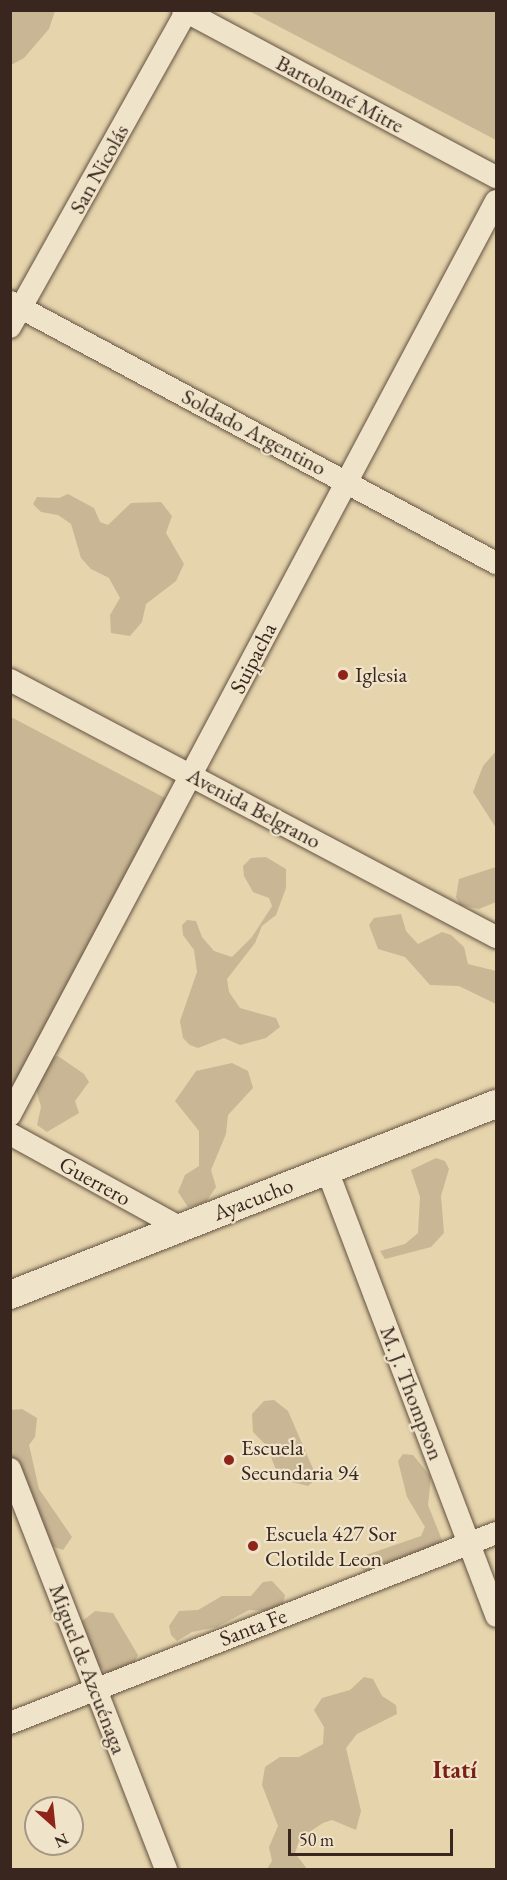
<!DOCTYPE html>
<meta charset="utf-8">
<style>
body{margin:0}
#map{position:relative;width:507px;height:1880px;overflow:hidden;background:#e6d4ac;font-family:"EB Garamond",serif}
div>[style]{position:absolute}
.green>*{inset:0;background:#c9b694}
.roads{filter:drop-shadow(0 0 2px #645242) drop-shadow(0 0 2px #645242)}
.minor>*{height:22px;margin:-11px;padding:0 11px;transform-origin:11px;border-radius:11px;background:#efe3c9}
.tertiary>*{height:28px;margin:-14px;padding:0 14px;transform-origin:14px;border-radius:14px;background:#efe3c9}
.dots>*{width:16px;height:16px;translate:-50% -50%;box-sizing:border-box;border:3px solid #efe3c9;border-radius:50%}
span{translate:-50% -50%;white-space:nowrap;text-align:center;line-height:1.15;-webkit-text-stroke:4.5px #efe3c9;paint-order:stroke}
.street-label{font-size:22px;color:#39261f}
.poi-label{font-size:22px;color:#39261f}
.left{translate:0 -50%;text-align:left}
.neighbourhood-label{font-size:24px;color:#7a1f14;font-weight:700}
.frame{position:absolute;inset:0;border:12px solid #39261f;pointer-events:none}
.north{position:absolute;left:24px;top:1796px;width:60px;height:60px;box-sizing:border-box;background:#efe3c9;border:2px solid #a69785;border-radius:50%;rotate:153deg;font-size:16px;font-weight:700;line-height:24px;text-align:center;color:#39261f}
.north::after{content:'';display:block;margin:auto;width:21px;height:27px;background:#8f2418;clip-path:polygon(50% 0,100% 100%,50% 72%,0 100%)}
.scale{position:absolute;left:288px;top:1829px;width:165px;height:27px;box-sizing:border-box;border:3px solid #39261f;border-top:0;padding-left:8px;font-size:18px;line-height:21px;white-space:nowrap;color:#39261f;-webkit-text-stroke:4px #efe3c9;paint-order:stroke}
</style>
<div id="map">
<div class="green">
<div style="clip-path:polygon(11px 10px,55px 11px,49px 29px,24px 58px,11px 65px)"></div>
<div style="clip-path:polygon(249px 11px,496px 11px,496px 140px)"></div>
<div style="clip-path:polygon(68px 494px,94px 508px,100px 522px,108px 525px,131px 503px,161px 502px,172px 516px,166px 533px,184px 564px,176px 581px,146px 604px,142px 622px,130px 636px,111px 633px,110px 615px,120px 598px,109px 578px,91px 569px,81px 558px,71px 524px,58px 515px,41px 512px,33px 504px,37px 497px,59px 498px)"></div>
<div style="clip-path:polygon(11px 717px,167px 799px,11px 1094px)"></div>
<div style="clip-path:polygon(496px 751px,496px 828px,473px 792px,483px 766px)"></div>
<div style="clip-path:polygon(266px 857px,286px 869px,286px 888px,276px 915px,262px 926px,255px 943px,227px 979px,229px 992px,240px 1008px,276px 1018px,280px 1027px,266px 1038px,240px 1045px,224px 1038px,198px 1048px,190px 1045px,183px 1038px,180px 1021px,197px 972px,194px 950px,183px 935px,182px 925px,187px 920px,196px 921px,202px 937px,214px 951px,232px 957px,252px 937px,272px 906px,269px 898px,253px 892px,244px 876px,243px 866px,251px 858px)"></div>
<div style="clip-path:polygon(496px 867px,496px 902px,479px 909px,460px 905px,456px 897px,459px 879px)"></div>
<div style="clip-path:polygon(401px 914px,406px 931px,418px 944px,442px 932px,451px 935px,464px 947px,468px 964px,496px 971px,496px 1004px,459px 986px,430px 985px,405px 957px,378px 949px,369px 925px,374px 918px)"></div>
<div style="clip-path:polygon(58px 1056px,84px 1074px,89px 1082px,75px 1101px,79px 1113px,47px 1132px,37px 1125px,41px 1107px,35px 1085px,53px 1057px)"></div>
<div style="clip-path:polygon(232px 1063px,248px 1071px,253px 1088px,228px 1115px,226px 1134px,211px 1170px,216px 1187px,206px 1202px,188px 1207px,178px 1192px,185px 1175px,199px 1166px,199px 1131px,175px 1101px,196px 1071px)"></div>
<div style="clip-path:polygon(436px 1158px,445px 1161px,449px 1169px,441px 1196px,444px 1233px,431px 1247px,385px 1259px,380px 1251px,405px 1244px,418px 1233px,420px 1197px,411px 1170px)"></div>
<div style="clip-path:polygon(274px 1400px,288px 1411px,314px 1471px,315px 1480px,308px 1486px,280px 1479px,266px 1445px,253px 1432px,252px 1414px,264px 1401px)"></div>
<div style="clip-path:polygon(22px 1409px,37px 1418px,35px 1437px,29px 1445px,39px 1489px,72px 1537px,63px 1550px,45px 1544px,11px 1455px,10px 1410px)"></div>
<div style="clip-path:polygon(403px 1454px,413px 1455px,431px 1477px,428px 1505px,442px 1540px,437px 1548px,367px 1573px,361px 1568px,361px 1559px,366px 1555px,421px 1536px,425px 1527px,407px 1497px,398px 1461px)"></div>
<div style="clip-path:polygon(272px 1581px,285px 1595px,283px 1604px,266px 1611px,249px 1610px,217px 1627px,192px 1632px,177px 1641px,171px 1635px,169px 1626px,179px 1611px,198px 1610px,222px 1596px,251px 1596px,263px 1582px)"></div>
<div style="clip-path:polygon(95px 1611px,113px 1613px,138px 1655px,134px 1663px,109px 1675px,90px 1658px,80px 1623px)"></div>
<div style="clip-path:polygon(364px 1677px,373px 1679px,382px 1696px,396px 1705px,397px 1714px,357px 1734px,346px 1748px,361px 1811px,356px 1830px,332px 1820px,323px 1823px,300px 1838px,295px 1853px,307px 1869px,267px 1869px,272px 1861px,269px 1847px,278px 1826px,262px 1785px,265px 1767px,280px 1757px,299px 1757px,323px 1744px,324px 1727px,314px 1710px,322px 1698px,350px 1690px)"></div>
</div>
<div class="roads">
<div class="minor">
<div style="left:183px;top:10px;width:355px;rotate:28.1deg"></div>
<div style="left:10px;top:302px;width:552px;rotate:28.24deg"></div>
<div style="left:10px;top:327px;width:363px;rotate:-60.8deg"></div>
<div style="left:10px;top:680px;width:550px;rotate:27.87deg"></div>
<div style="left:10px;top:1115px;width:1035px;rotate:-62deg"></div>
<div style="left:10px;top:1134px;width:193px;rotate:28.8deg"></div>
<div style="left:327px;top:1170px;width:477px;rotate:69.2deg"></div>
<div style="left:10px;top:1469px;width:430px;rotate:68.7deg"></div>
<div style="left:10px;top:1723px;width:522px;rotate:-21.35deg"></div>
</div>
<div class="tertiary">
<div style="left:10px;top:1295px;width:522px;rotate:-21.46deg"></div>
</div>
</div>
<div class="dots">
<div style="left:343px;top:675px;background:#8f2418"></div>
<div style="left:229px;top:1460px;background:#8f2418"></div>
<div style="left:253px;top:1546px;background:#8f2418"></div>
</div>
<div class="street-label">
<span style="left:340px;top:94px;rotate:28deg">Bartolomé Mitre</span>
<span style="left:99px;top:169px;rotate:-61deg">San Nicolás</span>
<span style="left:254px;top:432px;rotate:28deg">Soldado Argentino</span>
<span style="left:253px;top:658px;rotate:-63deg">Suipacha</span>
<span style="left:254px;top:808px;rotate:28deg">Avenida Belgrano</span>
<span style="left:95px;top:1181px;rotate:29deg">Guerrero</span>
<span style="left:253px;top:1199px;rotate:-21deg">Ayacucho</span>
<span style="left:412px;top:1393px;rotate:69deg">M. J. Thompson</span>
<span style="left:253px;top:1627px;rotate:-21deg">Santa Fe</span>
<span style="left:88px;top:1669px;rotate:69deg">Miguel de Azcuénaga</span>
</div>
<div class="poi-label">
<span class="left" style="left:355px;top:675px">Iglesia</span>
<span class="left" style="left:241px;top:1460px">Escuela<br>Secundaria 94</span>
<span class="left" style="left:265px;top:1546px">Escuela 427 Sor<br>Clotilde Leon</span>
</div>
<div class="neighbourhood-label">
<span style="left:455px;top:1770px">Itatí</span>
</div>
<div class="frame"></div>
<div class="north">N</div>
<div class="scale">50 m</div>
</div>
